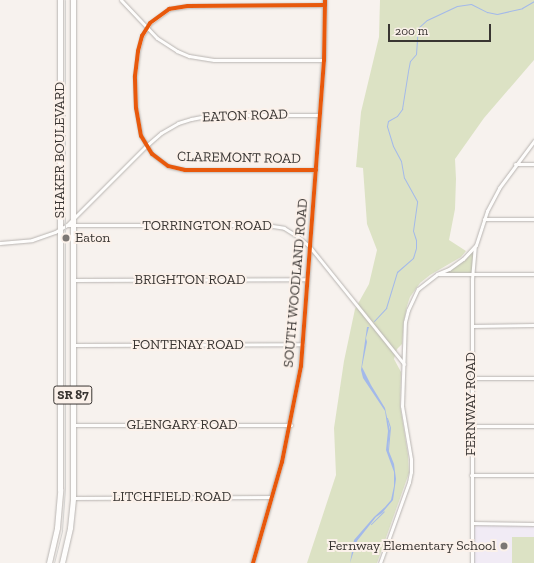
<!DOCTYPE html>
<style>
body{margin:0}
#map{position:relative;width:534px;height:563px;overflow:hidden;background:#f7f2ee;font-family:"Zilla Slab",serif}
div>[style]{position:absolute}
.education>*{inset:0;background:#f1ebf5}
.green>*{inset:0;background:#dce2c4;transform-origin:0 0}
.water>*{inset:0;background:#a3b9ea}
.stream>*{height:1px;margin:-0.5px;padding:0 0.5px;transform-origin:0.5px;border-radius:0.5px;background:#a3b9ea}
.roads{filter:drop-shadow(0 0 1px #b8b4b1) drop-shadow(0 0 1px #b8b4b1)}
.street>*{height:3px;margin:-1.5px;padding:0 1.5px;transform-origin:1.5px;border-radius:1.5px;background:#fefdfc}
.secondary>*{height:4px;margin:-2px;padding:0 2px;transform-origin:2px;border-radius:2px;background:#fefdfc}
.primary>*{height:4.5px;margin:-2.25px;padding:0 2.25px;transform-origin:2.25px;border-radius:2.25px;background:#fefdfc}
.tram>*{height:1px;margin:-0.5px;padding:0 0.5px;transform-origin:0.5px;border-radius:0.5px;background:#d4d3d1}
.cycleway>*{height:4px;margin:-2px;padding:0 2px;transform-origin:2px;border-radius:2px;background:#e8590c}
.dots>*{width:11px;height:11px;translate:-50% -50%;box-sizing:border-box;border:2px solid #fbf1ea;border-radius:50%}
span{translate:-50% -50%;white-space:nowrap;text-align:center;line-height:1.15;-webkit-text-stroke:4px #fbf1ea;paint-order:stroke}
.shield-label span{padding:1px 3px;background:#fbf1ea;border:1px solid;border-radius:3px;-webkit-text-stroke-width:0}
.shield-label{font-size:13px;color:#393532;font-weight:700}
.street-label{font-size:14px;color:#393532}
.poi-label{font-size:14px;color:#393532}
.left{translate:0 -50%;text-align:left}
.right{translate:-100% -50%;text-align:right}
.scale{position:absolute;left:388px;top:24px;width:103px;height:18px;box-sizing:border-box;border:2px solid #393532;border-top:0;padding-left:5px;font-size:12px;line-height:14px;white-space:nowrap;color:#393532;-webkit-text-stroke:3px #fbf1ea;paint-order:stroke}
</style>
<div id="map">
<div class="education">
<div style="clip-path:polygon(476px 525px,534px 525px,534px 563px,474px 563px,474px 528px)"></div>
</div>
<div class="green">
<div style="clip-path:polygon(380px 0,534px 0,534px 60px,484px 118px,455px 159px,456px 179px,455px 209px,449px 240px,466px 251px,461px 257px,430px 275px,420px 283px,410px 297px,407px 306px,404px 321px,402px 344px,397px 349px,394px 359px,401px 372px,400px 405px,408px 455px,409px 473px,377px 563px,307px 563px,336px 475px,334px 428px,344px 361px,355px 309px,369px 284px,377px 250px,367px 224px,363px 168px,356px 167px,361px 112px,379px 37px)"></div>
<div style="clip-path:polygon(476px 245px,472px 273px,437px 274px,449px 269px,463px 259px)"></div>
<div style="left:512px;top:537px;width:22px;height:26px"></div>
</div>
<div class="water">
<div style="clip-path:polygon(367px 327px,369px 327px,366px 338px,367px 342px,362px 367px,371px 385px,385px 408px,390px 431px,388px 449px,394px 464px,396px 479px,393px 500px,382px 513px,376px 517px,357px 541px,350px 563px,354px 540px,374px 517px,385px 507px,391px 500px,394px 486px,394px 472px,386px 450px,388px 431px,385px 411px,363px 378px,361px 370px)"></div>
</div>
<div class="stream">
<div style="left:374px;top:321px;width:18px;rotate:-47deg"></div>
<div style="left:386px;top:308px;width:38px;rotate:-73deg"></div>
<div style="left:397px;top:272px;width:21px;rotate:-41deg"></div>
<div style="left:413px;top:258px;width:10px;rotate:-73deg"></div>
<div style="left:416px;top:248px;width:8px;rotate:-90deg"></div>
<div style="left:416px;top:240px;width:9px;rotate:-108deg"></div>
<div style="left:413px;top:231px;width:30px;rotate:-82deg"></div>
<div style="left:417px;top:201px;width:26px;rotate:-119deg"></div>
<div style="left:404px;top:178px;width:17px;rotate:-100deg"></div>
<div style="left:401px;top:161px;width:17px;rotate:-118deg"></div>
<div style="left:393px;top:146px;width:21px;rotate:-107deg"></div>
<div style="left:387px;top:126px;width:5px;rotate:-79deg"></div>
<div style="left:388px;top:121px;width:10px;rotate:-29deg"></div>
<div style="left:397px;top:116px;width:9px;rotate:-54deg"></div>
<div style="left:402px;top:109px;width:38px;rotate:-81deg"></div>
<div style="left:408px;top:71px;width:10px;rotate:-79deg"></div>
<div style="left:410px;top:61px;width:9px;rotate:-49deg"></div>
<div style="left:416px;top:54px;width:26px;rotate:-86deg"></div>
<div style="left:418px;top:28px;width:12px;rotate:-42deg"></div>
<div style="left:427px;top:20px;width:33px;rotate:-25deg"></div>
<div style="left:457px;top:6px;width:14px;rotate:-8deg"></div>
<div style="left:471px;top:4px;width:18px;rotate:27deg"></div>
<div style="left:487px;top:12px;width:10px;rotate:11deg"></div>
<div style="left:497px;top:14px;width:26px;rotate:-13deg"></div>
<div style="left:522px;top:8px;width:14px;rotate:-30deg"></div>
<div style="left:387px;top:418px;width:9px;rotate:72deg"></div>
<div style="left:390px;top:427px;width:23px;rotate:95deg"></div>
<div style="left:371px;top:524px;width:18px;rotate:-45deg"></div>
</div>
<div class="roads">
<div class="street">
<div style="left:121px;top:0;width:52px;rotate:46.5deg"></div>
<div style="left:157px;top:38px;width:24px;rotate:33deg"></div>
<div style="left:177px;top:51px;width:13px;rotate:23deg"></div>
<div style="left:189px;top:56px;width:25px;rotate:9deg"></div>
<div style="left:214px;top:60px;width:110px"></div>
<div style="left:515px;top:164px;width:19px"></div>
<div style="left:316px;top:170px;width:131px;rotate:180deg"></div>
<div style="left:185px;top:170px;width:17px;rotate:-167deg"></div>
<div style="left:168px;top:166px;width:20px;rotate:-143deg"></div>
<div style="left:152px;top:154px;width:21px;rotate:-121deg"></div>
<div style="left:141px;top:136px;width:28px;rotate:-100deg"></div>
<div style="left:136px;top:108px;width:32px;rotate:-92deg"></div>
<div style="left:135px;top:76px;width:25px;rotate:-83deg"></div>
<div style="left:138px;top:51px;width:16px;rotate:-75deg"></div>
<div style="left:142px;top:36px;width:15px;rotate:-58deg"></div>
<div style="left:150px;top:23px;width:24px;rotate:-36deg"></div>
<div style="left:169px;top:9px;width:19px;rotate:-9deg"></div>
<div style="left:188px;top:6px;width:137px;rotate:-0.4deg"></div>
<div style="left:484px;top:219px;width:50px"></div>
<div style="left:67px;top:225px;width:199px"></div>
<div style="left:266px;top:225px;width:18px;rotate:9deg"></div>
<div style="left:284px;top:228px;width:15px;rotate:32deg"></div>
<div style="left:297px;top:236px;width:17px;rotate:40deg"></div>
<div style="left:310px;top:247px;width:150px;rotate:51.2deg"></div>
<div style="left:0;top:243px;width:32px;rotate:-5deg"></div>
<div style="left:32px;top:240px;width:24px;rotate:-19deg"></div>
<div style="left:55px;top:232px;width:14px;rotate:-30deg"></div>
<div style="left:67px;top:225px;width:112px;rotate:-45deg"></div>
<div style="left:146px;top:146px;width:20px;rotate:-41deg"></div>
<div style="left:161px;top:133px;width:20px;rotate:-30deg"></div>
<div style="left:178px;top:123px;width:14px;rotate:-17deg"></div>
<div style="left:191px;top:119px;width:21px;rotate:-11deg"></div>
<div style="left:212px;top:115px;width:108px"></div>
<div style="left:439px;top:274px;width:95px"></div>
<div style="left:72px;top:280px;width:235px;rotate:-0.2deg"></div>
<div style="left:472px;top:326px;width:62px;rotate:-0.9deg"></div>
<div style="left:73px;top:345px;width:230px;rotate:-0.2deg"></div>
<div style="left:471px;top:378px;width:63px"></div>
<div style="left:73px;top:425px;width:218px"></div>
<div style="left:472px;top:426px;width:62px"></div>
<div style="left:471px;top:475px;width:63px"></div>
<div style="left:73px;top:498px;width:199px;rotate:-0.3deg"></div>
<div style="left:472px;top:523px;width:62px;rotate:0.9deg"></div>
<div style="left:380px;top:563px;width:86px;rotate:-70.3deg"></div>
<div style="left:409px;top:482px;width:10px;rotate:-79deg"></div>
<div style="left:411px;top:472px;width:13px;rotate:-90deg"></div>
<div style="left:411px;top:459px;width:54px;rotate:-99.6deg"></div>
<div style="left:402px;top:406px;width:84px;rotate:-88deg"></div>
<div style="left:405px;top:322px;width:12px;rotate:-76deg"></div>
<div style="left:408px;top:310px;width:23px;rotate:-65deg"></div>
<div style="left:418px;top:289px;width:24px;rotate:-38deg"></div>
<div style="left:437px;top:274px;width:13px;rotate:-23deg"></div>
<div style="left:449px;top:269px;width:17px;rotate:-36deg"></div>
<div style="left:463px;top:259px;width:19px;rotate:-47deg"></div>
<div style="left:476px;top:245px;width:36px;rotate:-72deg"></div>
<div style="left:487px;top:211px;width:26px;rotate:-62deg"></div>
<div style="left:499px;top:188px;width:59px;rotate:-53.3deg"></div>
<div style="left:472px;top:563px;width:284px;rotate:-90deg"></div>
<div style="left:472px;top:279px;width:32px;rotate:-85deg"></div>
</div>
<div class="secondary">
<div style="left:253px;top:563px;width:105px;rotate:-74deg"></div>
<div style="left:282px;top:462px;width:98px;rotate:-78.8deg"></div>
<div style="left:301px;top:366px;width:307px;rotate:-85.7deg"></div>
<div style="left:324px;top:60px;width:60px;rotate:-89deg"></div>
</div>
<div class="primary">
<div style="left:49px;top:563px;width:36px;rotate:-77deg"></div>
<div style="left:57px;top:528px;width:38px;rotate:-85deg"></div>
<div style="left:60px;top:490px;width:490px;rotate:-90deg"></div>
<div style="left:62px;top:563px;width:36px;rotate:-77deg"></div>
<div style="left:70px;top:528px;width:30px;rotate:-84deg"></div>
<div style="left:73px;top:498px;width:498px;rotate:-90deg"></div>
</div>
</div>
<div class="tram">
<div style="left:54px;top:563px;width:34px;rotate:-76deg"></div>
<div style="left:62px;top:530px;width:42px;rotate:-85.9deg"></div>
<div style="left:65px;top:488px;width:488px;rotate:-90deg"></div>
</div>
<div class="cycleway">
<div style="left:316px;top:170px;width:131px;rotate:180deg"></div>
<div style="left:185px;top:170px;width:17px;rotate:-167deg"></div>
<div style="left:168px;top:166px;width:20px;rotate:-143deg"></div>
<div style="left:152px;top:154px;width:21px;rotate:-121deg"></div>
<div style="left:141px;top:136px;width:28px;rotate:-100deg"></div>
<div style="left:136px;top:108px;width:32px;rotate:-92deg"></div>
<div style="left:135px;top:76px;width:25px;rotate:-83deg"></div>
<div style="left:138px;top:51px;width:16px;rotate:-75deg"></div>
<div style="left:142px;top:36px;width:15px;rotate:-58deg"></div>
<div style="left:150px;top:23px;width:24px;rotate:-36deg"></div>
<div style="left:169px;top:9px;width:19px;rotate:-9deg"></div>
<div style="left:188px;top:6px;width:137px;rotate:-0.4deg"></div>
<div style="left:253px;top:563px;width:105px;rotate:-74deg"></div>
<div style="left:282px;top:462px;width:98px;rotate:-78.8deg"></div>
<div style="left:301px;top:366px;width:307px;rotate:-85.7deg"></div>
<div style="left:324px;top:60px;width:60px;rotate:-89deg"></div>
</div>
<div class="dots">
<div style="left:66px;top:238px;background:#7c7774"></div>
<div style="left:504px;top:546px;background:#7c7774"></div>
</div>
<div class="shield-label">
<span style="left:73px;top:395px">SR 87</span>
</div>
<div class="street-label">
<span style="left:245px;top:116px;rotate:-2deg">EATON ROAD</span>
<span style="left:60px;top:150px;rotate:-90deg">SHAKER BOULEVARD</span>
<span style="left:239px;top:158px;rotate:1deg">CLAREMONT ROAD</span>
<span style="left:207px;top:226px">TORRINGTON ROAD</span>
<span style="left:190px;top:280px">BRIGHTON ROAD</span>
<span style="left:296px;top:283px;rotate:-85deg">SOUTH WOODLAND ROAD</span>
<span style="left:188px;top:345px">FONTENAY ROAD</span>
<span style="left:471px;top:404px;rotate:-90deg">FERNWAY ROAD</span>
<span style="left:182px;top:425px">GLENGARY ROAD</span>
<span style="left:172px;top:497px">LITCHFIELD ROAD</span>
</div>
<div class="poi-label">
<span class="left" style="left:75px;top:238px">Eaton</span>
<span class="right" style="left:496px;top:546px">Fernway Elementary School</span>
</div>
<div class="scale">200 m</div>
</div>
